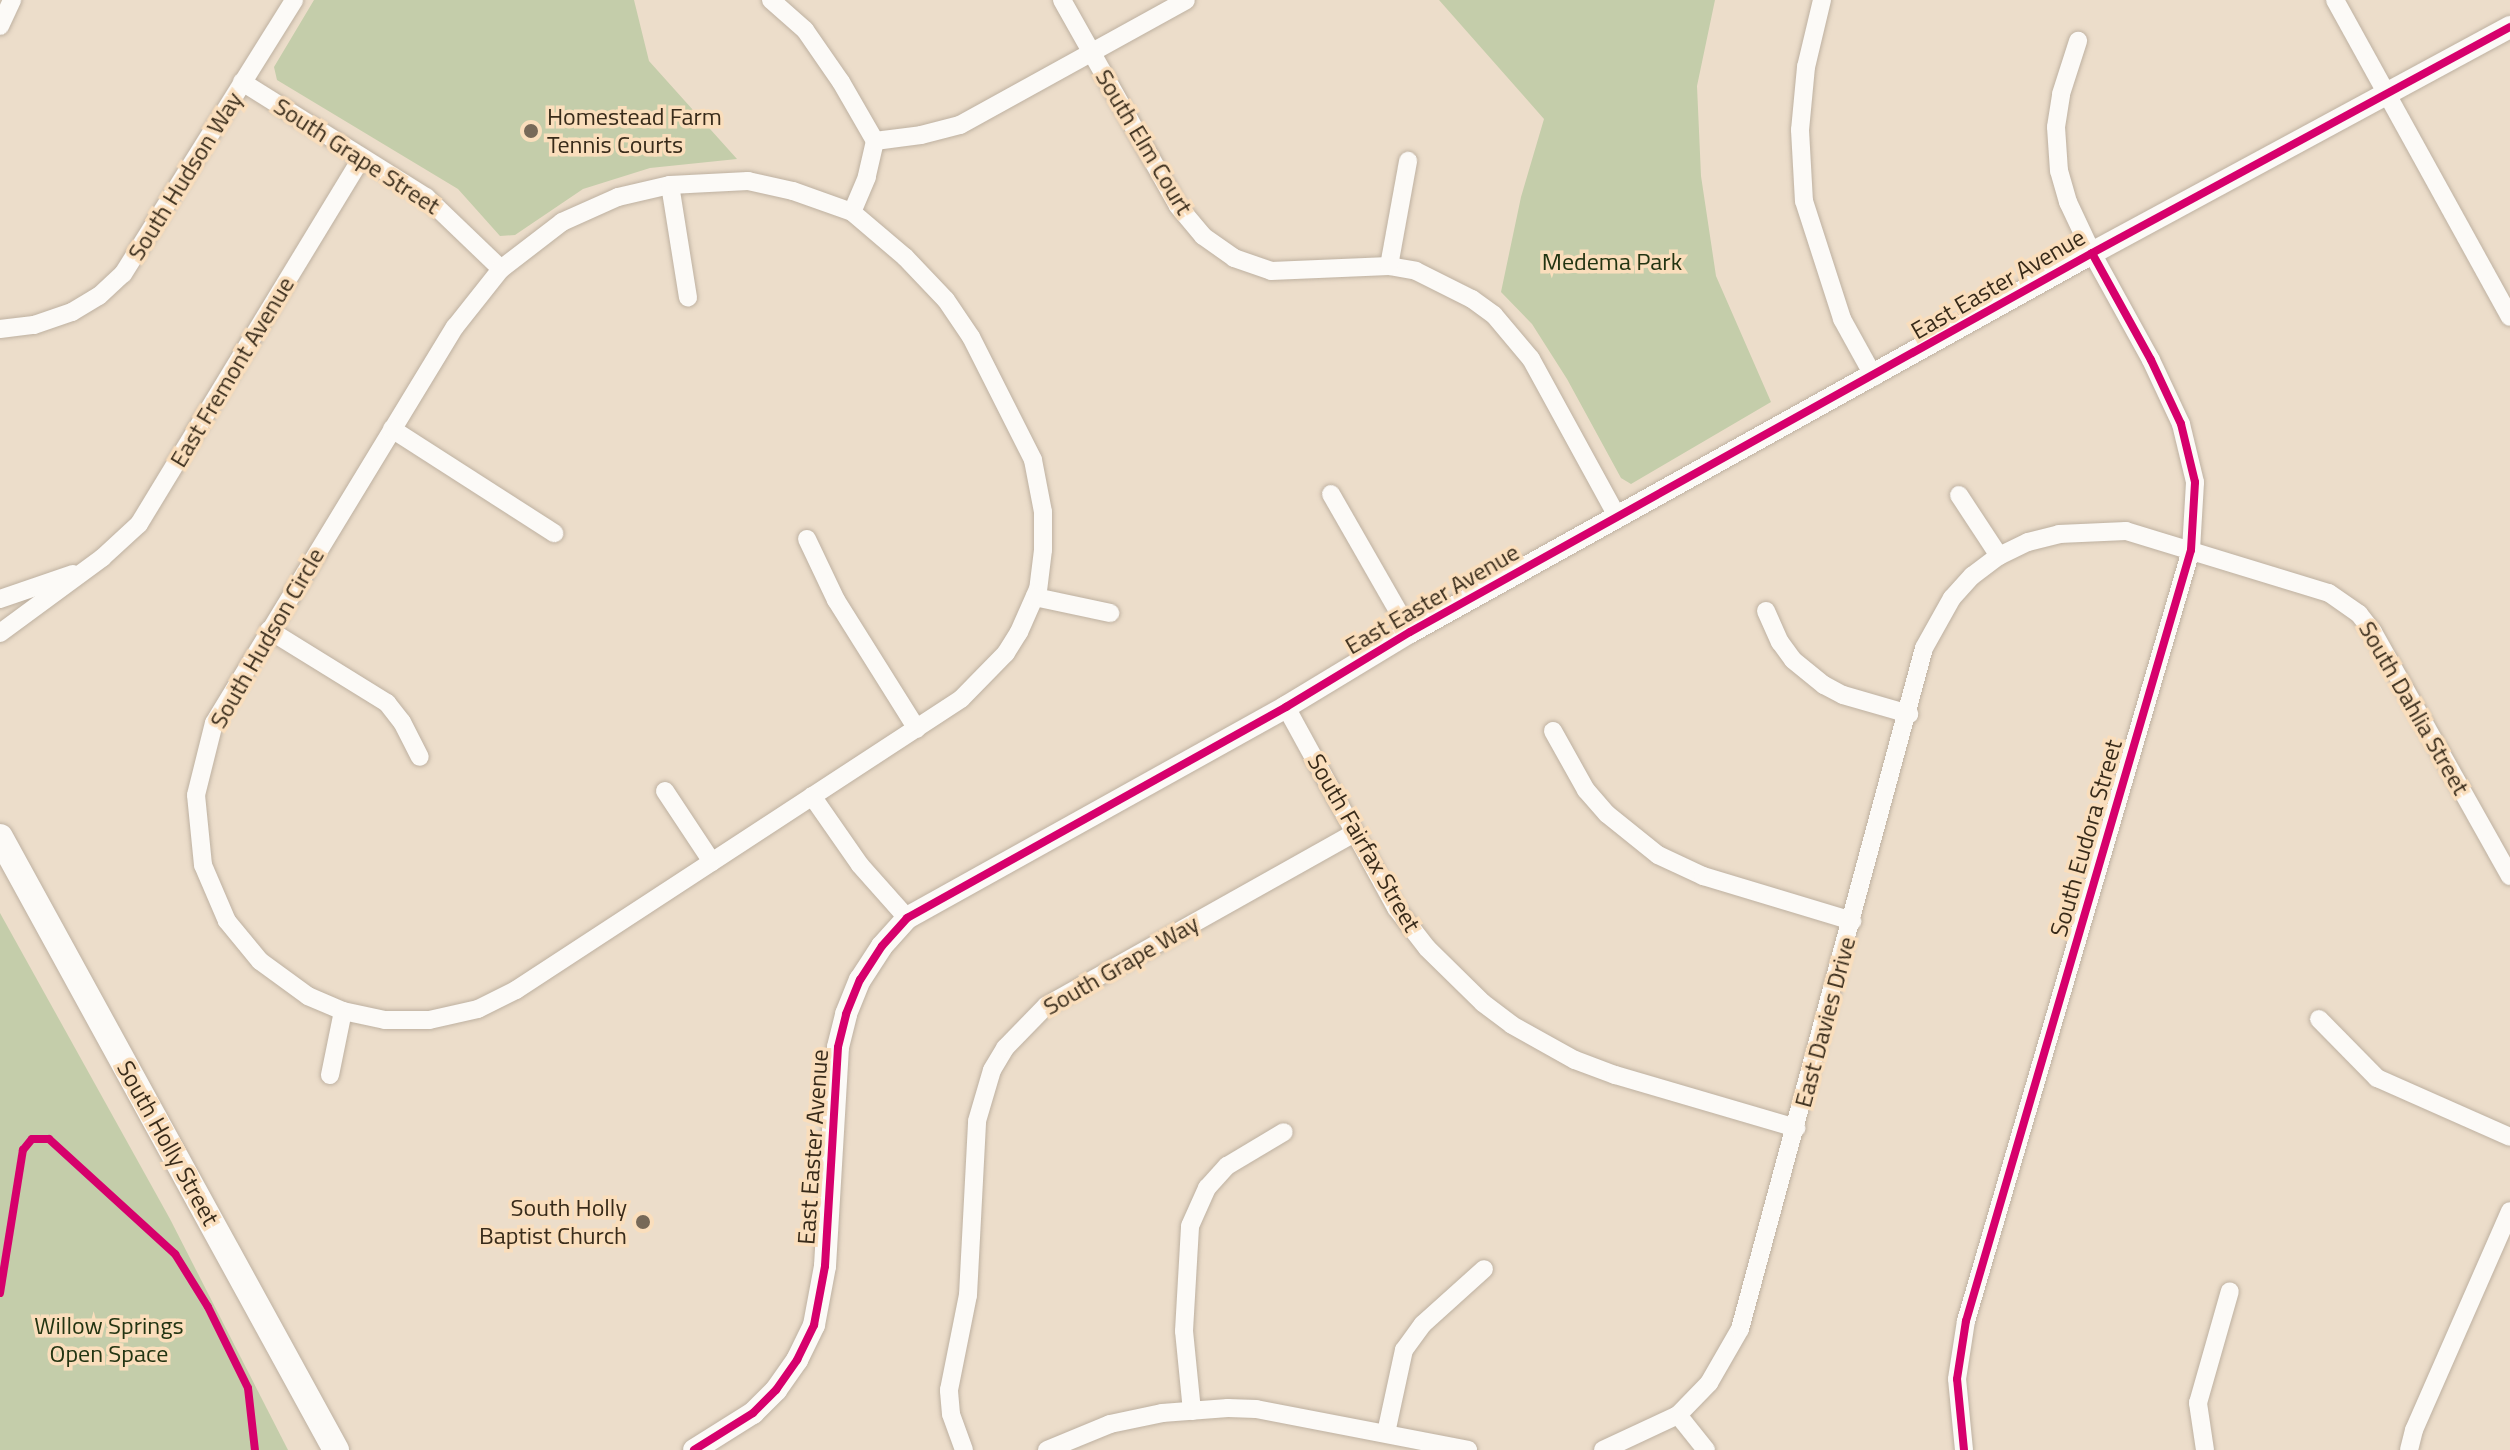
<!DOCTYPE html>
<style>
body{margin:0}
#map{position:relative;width:2510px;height:1450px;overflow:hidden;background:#ecddca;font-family:"Titillium Web",sans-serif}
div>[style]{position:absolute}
.green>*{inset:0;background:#c4cdaa}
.roads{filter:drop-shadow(0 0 2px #beb1a1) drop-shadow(0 0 2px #beb1a1)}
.minor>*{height:18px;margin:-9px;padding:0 9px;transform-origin:9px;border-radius:9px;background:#fcfaf7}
.tertiary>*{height:22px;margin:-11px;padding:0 11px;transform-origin:11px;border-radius:11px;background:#fcfaf7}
.secondary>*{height:26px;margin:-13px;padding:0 13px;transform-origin:13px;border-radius:13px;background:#fcfaf7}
.cycleway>*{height:8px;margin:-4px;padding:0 4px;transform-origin:4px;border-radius:4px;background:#d6006c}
.dots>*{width:22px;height:22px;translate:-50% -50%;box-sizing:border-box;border:4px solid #fadebc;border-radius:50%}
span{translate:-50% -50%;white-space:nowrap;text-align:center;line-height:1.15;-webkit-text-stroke:7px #fadebc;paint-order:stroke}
.poi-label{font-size:24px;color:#382b1a}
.left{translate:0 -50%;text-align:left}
.right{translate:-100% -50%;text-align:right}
.street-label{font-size:24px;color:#382b1a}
.park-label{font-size:24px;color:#223412}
</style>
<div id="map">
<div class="green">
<div style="clip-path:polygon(314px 0,634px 0,649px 61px,737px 159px,650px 168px,583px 189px,515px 235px,500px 236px,458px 189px,277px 80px,274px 67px)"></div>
<div style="clip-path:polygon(1439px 0,1715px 0,1697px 86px,1701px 176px,1716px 276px,1771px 402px,1631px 484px,1621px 478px,1567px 379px,1532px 324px,1501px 292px,1521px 197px,1544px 119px)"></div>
<div style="clip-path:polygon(0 913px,170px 1219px,288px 1450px,0 1450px)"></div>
</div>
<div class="roads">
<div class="minor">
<div style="left:771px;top:0;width:45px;rotate:41.4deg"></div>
<div style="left:805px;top:30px;width:63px;rotate:55.3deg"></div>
<div style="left:841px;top:82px;width:68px;rotate:60deg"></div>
<div style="left:875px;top:141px;width:37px;rotate:103deg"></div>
<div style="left:867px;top:177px;width:38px;rotate:113deg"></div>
<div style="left:1062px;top:0;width:236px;rotate:60.6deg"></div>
<div style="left:1178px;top:206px;width:39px;rotate:50deg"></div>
<div style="left:1203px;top:236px;width:38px;rotate:35deg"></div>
<div style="left:1234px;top:258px;width:39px;rotate:19deg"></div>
<div style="left:1271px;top:271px;width:118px;rotate:-2.4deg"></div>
<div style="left:1389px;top:266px;width:27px;rotate:10deg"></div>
<div style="left:1416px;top:271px;width:63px;rotate:26.6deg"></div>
<div style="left:1472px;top:299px;width:27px;rotate:36deg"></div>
<div style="left:1494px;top:315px;width:57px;rotate:49.9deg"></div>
<div style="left:1531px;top:359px;width:181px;rotate:61.3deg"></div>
<div style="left:1822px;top:0;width:69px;rotate:103.4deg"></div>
<div style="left:1806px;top:67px;width:63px;rotate:95.4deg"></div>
<div style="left:1800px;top:130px;width:71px;rotate:86.8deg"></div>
<div style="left:1804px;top:201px;width:124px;rotate:72.1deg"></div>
<div style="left:1842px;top:319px;width:66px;rotate:61.1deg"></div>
<div style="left:2335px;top:0;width:362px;rotate:61.1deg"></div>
<div style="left:0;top:26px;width:29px;rotate:-65deg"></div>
<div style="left:242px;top:82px;width:217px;rotate:32deg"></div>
<div style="left:426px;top:197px;width:104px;rotate:43.8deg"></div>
<div style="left:875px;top:141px;width:46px;rotate:-7.4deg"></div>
<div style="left:921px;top:135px;width:40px;rotate:-14.4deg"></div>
<div style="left:960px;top:125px;width:258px;rotate:-28.9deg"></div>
<div style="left:748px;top:181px;width:46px;rotate:12.5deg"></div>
<div style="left:793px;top:191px;width:63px;rotate:19.6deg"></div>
<div style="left:852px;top:212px;width:70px;rotate:40.3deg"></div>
<div style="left:905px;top:257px;width:59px;rotate:46.4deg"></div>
<div style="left:946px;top:300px;width:45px;rotate:56deg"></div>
<div style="left:971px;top:337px;width:138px;rotate:63.2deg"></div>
<div style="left:1033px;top:460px;width:53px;rotate:79.1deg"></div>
<div style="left:1043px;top:512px;width:38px;rotate:90deg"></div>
<div style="left:1043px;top:550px;width:39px;rotate:97deg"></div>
<div style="left:1038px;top:589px;width:47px;rotate:113.8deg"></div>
<div style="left:1019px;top:632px;width:25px;rotate:122deg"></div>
<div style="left:1006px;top:653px;width:64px;rotate:134.4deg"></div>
<div style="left:961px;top:699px;width:532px;rotate:146.82deg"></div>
<div style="left:516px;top:990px;width:42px;rotate:153.4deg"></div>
<div style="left:478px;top:1009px;width:50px;rotate:167.3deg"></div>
<div style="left:429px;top:1020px;width:44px;rotate:180deg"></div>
<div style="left:385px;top:1020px;width:43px;rotate:-167.9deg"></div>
<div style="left:343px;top:1011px;width:38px;rotate:-157deg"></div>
<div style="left:308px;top:996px;width:59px;rotate:-143.9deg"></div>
<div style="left:260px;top:961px;width:52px;rotate:-129.5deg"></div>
<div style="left:227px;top:921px;width:61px;rotate:-113.2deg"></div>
<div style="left:203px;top:865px;width:70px;rotate:-95.7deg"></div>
<div style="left:196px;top:795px;width:74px;rotate:-76deg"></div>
<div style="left:214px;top:723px;width:464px;rotate:-58.7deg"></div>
<div style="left:455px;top:327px;width:74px;rotate:-51.6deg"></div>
<div style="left:501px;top:269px;width:77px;rotate:-37.6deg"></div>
<div style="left:562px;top:222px;width:61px;rotate:-24.1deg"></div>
<div style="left:618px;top:197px;width:53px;rotate:-13deg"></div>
<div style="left:670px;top:185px;width:78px;rotate:-2.9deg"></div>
<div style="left:670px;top:185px;width:114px;rotate:80.9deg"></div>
<div style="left:1389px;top:266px;width:107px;rotate:-79.7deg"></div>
<div style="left:0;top:329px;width:34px;rotate:-7deg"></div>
<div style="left:34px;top:325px;width:40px;rotate:-18.9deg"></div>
<div style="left:72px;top:312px;width:31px;rotate:-31deg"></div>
<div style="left:99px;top:296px;width:33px;rotate:-43deg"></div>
<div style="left:123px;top:274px;width:323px;rotate:-58deg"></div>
<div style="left:392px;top:429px;width:193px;rotate:32.7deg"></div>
<div style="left:1331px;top:494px;width:159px;rotate:60.2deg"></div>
<div style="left:1959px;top:495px;width:73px;rotate:56.7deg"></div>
<div style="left:807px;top:539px;width:68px;rotate:64.6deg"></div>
<div style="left:836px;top:600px;width:152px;rotate:57.9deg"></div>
<div style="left:1035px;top:597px;width:77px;rotate:12deg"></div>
<div style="left:0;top:599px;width:77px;rotate:-18.9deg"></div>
<div style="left:1766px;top:611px;width:34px;rotate:66deg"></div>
<div style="left:1780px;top:642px;width:22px;rotate:54deg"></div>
<div style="left:1793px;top:660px;width:40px;rotate:39deg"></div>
<div style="left:1824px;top:685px;width:21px;rotate:28deg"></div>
<div style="left:1843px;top:695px;width:69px;rotate:16.1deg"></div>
<div style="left:269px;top:630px;width:139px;rotate:31.7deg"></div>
<div style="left:387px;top:703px;width:24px;rotate:52deg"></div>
<div style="left:402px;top:722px;width:39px;rotate:63deg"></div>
<div style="left:0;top:633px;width:127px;rotate:-36.3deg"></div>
<div style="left:102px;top:558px;width:50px;rotate:-42.6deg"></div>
<div style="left:139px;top:524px;width:429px;rotate:-58.7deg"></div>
<div style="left:1286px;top:707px;width:229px;rotate:61.3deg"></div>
<div style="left:1396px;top:908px;width:51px;rotate:52.2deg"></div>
<div style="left:1427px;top:948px;width:78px;rotate:44.5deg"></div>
<div style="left:1483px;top:1003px;width:36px;rotate:37deg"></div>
<div style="left:1512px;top:1025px;width:72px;rotate:29.1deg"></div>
<div style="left:1575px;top:1060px;width:43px;rotate:20.6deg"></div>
<div style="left:1615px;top:1075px;width:189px;rotate:16.3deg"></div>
<div style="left:1553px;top:731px;width:68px;rotate:60.8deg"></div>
<div style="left:1586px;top:790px;width:32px;rotate:49deg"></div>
<div style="left:1607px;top:814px;width:65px;rotate:38.8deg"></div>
<div style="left:1658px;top:855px;width:50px;rotate:25deg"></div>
<div style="left:1703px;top:876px;width:156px;rotate:16.8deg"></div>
<div style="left:665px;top:791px;width:85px;rotate:56.5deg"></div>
<div style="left:812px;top:796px;width:84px;rotate:55.2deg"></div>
<div style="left:860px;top:865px;width:71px;rotate:48.4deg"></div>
<div style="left:2319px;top:1019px;width:83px;rotate:45.5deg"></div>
<div style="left:2377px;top:1078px;width:145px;rotate:23.9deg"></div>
<div style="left:330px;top:1075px;width:65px;rotate:-78.5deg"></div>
<div style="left:1192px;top:1411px;width:80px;rotate:-95.7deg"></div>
<div style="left:1184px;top:1331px;width:105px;rotate:-86.7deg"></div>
<div style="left:1190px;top:1226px;width:42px;rotate:-65.9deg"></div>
<div style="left:1207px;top:1188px;width:30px;rotate:-48deg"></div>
<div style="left:1227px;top:1166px;width:66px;rotate:-30.8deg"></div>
<div style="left:1678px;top:1415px;width:45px;rotate:51.3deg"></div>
<div style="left:1386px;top:1433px;width:85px;rotate:-77.8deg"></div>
<div style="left:1404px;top:1350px;width:32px;rotate:-54deg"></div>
<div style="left:1423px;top:1324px;width:82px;rotate:-42deg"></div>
<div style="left:964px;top:1450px;width:38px;rotate:-110deg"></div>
<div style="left:951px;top:1414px;width:24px;rotate:-95deg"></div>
<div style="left:949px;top:1390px;width:97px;rotate:-78.7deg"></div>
<div style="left:968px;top:1295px;width:174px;rotate:-87deg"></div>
<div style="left:977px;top:1121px;width:53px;rotate:-73.6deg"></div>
<div style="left:992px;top:1070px;width:26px;rotate:-59deg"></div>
<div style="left:1005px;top:1048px;width:59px;rotate:-45.7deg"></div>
<div style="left:1046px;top:1006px;width:353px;rotate:-29.3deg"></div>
<div style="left:1047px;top:1450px;width:68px;rotate:-22.4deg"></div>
<div style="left:1110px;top:1424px;width:53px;rotate:-11.9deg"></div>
<div style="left:1162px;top:1413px;width:66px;rotate:-4.3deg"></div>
<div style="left:1228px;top:1408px;width:28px;rotate:2deg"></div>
<div style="left:1256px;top:1409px;width:216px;rotate:10.9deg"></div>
<div style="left:1603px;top:1450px;width:83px;rotate:-25deg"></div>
<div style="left:1678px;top:1415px;width:45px;rotate:-45.9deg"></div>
<div style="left:1709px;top:1383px;width:62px;rotate:-60.1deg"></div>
<div style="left:1740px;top:1329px;width:705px;rotate:-74.88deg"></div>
<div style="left:1924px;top:648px;width:57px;rotate:-60.8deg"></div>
<div style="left:1952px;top:598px;width:30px;rotate:-48deg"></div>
<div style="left:1972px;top:576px;width:34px;rotate:-37deg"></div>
<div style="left:1999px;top:556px;width:32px;rotate:-26deg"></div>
<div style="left:2028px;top:542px;width:32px;rotate:-14deg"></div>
<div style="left:2059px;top:534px;width:67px;rotate:-2.6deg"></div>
<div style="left:2126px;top:531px;width:212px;rotate:17deg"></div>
<div style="left:2329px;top:593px;width:37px;rotate:35deg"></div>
<div style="left:2359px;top:614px;width:23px;rotate:52deg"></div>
<div style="left:2373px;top:632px;width:280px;rotate:60.7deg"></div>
<div style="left:1964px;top:1450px;width:71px;rotate:-95.6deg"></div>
<div style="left:1957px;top:1379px;width:59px;rotate:-81.2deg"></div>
<div style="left:1966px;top:1321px;width:803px;rotate:-73.73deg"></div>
<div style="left:2191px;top:550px;width:68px;rotate:-86.6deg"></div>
<div style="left:2195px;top:482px;width:60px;rotate:-103.6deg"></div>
<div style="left:2181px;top:424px;width:71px;rotate:-115.1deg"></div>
<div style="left:2151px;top:360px;width:122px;rotate:-118.9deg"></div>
<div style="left:2092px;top:253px;width:56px;rotate:-115.2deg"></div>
<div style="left:2068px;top:202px;width:32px;rotate:-106deg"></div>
<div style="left:2059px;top:171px;width:44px;rotate:-93.9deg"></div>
<div style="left:2056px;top:127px;width:33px;rotate:-81deg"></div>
<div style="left:2061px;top:94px;width:56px;rotate:-72.2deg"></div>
<div style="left:2205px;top:1450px;width:48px;rotate:-98.5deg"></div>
<div style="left:2198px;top:1403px;width:116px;rotate:-74.1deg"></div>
<div style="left:2409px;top:1450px;width:21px;rotate:-76deg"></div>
<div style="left:2414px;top:1430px;width:239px;rotate:-66.3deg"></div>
</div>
<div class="tertiary">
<div style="left:694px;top:1450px;width:70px;rotate:-32.1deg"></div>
<div style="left:753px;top:1413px;width:33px;rotate:-45deg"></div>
<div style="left:776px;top:1390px;width:37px;rotate:-55deg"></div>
<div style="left:797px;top:1360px;width:39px;rotate:-64deg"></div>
<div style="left:814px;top:1325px;width:60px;rotate:-79.4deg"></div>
<div style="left:825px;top:1266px;width:219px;rotate:-86.6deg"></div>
<div style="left:838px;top:1047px;width:34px;rotate:-76deg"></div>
<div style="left:846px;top:1014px;width:37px;rotate:-68deg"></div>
<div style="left:860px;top:980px;width:40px;rotate:-57.1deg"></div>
<div style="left:882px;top:946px;width:38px;rotate:-48deg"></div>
<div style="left:907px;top:918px;width:434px;rotate:-29.1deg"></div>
<div style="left:1286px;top:707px;width:145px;rotate:-31.2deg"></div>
<div style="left:1410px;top:632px;width:780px;rotate:-29.06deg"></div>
<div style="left:2092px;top:253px;width:475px;rotate:-28.4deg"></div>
</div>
<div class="secondary">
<div style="left:0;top:837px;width:699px;rotate:61.27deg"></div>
</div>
</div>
<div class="cycleway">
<div style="left:0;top:1293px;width:145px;rotate:-80.9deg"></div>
<div style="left:23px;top:1150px;width:14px;rotate:-51deg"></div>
<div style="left:32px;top:1139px;width:17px"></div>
<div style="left:49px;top:1139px;width:171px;rotate:42.4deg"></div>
<div style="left:175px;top:1254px;width:62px;rotate:58.1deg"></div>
<div style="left:208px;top:1307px;width:90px;rotate:63.7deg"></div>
<div style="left:248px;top:1388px;width:62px;rotate:83.6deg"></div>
<div style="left:694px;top:1450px;width:70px;rotate:-32.1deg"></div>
<div style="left:753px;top:1413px;width:33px;rotate:-45deg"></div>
<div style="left:776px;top:1390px;width:37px;rotate:-55deg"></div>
<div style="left:797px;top:1360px;width:39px;rotate:-64deg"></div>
<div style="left:814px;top:1325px;width:60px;rotate:-79.4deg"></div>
<div style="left:825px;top:1266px;width:219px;rotate:-86.6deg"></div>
<div style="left:838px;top:1047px;width:34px;rotate:-76deg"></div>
<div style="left:846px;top:1014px;width:37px;rotate:-68deg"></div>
<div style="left:860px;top:980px;width:40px;rotate:-57.1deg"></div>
<div style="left:882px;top:946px;width:38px;rotate:-48deg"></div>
<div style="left:907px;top:918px;width:434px;rotate:-29.1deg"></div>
<div style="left:1286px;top:707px;width:145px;rotate:-31.2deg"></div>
<div style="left:1410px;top:632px;width:780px;rotate:-29.06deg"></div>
<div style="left:2092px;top:253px;width:475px;rotate:-28.4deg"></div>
<div style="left:1964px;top:1450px;width:71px;rotate:-95.6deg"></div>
<div style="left:1957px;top:1379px;width:59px;rotate:-81.2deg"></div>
<div style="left:1966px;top:1321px;width:803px;rotate:-73.73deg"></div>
<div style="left:2191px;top:550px;width:68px;rotate:-86.6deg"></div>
<div style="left:2195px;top:482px;width:60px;rotate:-103.6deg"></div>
<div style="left:2181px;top:424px;width:71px;rotate:-115.1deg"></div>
<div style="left:2151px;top:360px;width:122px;rotate:-118.9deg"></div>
</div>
<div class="dots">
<div style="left:531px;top:131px;background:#776958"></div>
<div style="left:643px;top:1222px;background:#776958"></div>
</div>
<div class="poi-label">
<span class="left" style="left:547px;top:131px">Homestead Farm<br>Tennis Courts</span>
<span class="right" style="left:627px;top:1222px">South Holly<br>Baptist Church</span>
</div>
<div class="street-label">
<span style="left:1144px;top:142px;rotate:59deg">South Elm Court</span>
<span style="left:357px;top:156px;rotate:33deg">South Grape Street</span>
<span style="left:185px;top:176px;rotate:-58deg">South Hudson Way</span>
<span style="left:1998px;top:284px;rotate:-30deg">East Easter Avenue</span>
<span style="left:232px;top:372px;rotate:-59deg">East Fremont Avenue</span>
<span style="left:1432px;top:599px;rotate:-30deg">East Easter Avenue</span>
<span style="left:267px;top:638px;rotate:-60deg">South Hudson Circle</span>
<span style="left:2414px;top:708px;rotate:60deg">South Dahlia Street</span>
<span style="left:2086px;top:838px;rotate:-74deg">South Eudora Street</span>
<span style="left:1364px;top:843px;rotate:60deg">South Fairfax Street</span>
<span style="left:1121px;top:965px;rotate:-30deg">South Grape Way</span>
<span style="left:1825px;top:1022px;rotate:-75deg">East Davies Drive</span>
<span style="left:168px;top:1143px;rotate:61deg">South Holly Street</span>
<span style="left:813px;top:1147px;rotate:-86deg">East Easter Avenue</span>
</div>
<div class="park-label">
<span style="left:1612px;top:262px">Medema Park</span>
<span style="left:109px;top:1340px">Willow Springs<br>Open Space</span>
</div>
</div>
